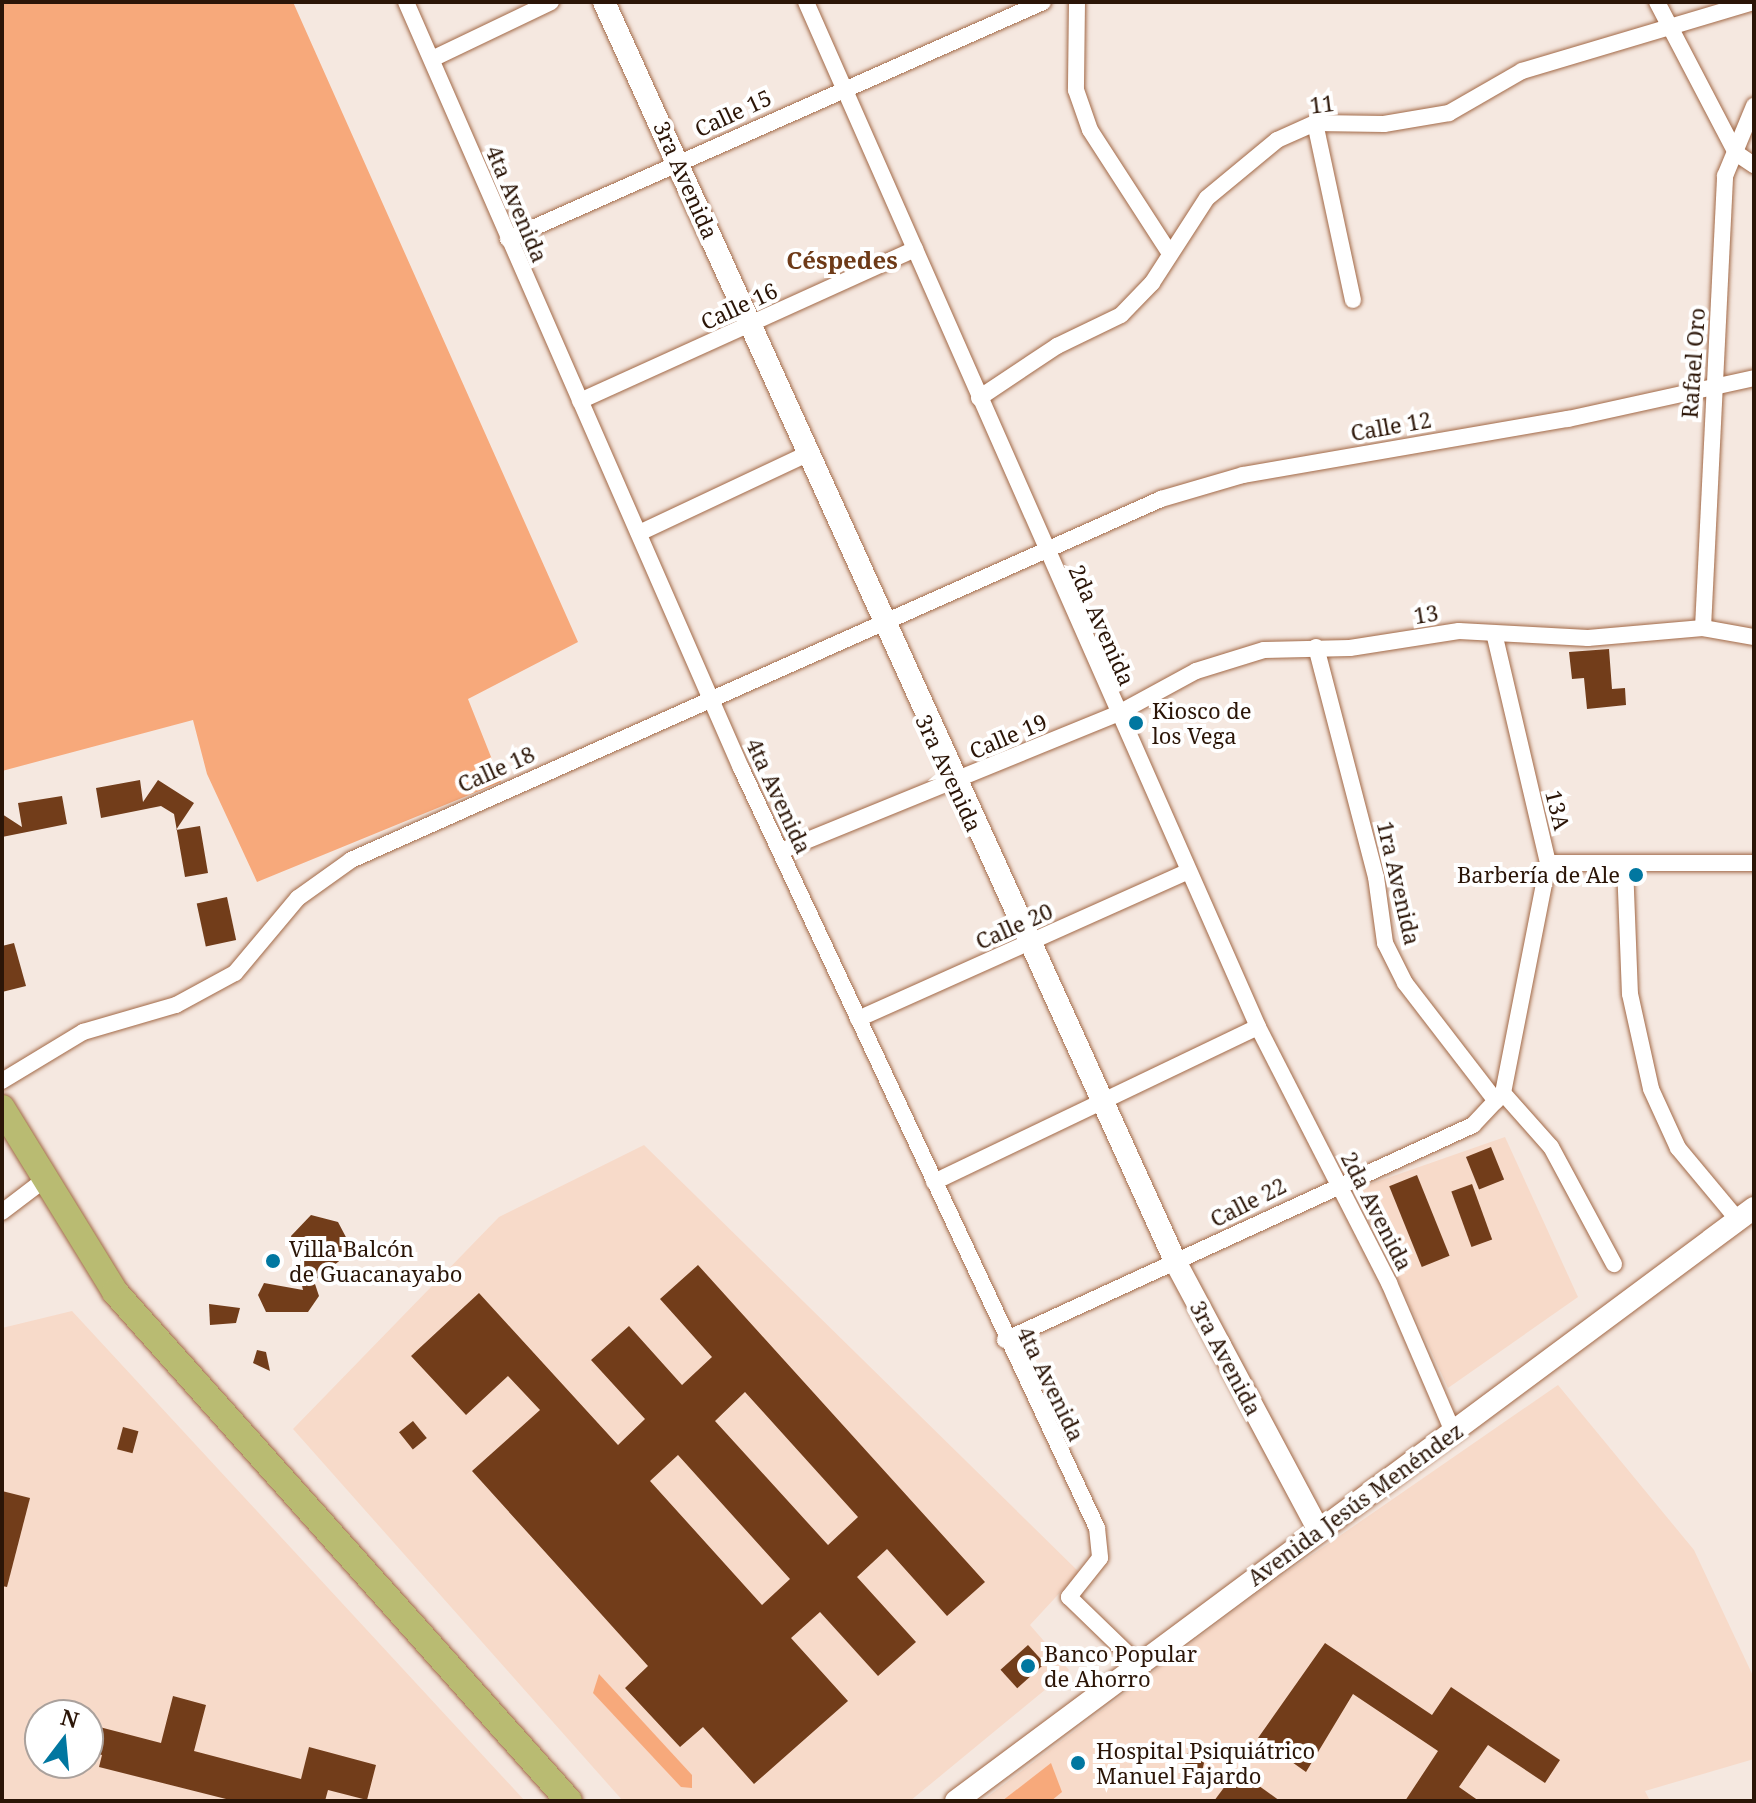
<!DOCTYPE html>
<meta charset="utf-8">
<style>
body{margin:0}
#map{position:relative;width:1756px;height:1803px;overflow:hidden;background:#f5e8e0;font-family:"Noto Serif",serif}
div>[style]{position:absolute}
.built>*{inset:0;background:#f7dac9}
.green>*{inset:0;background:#f7a97b}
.building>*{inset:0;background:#723d1a;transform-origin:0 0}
.roads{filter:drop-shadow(0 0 2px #a26947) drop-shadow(0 0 2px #a26947)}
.street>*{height:16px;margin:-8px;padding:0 8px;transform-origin:8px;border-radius:8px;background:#fff}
.secondary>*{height:22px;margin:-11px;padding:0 11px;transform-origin:11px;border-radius:11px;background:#fff}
.primary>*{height:26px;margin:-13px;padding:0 13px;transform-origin:13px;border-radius:13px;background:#b9bb72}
.dots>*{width:22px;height:22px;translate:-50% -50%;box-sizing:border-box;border:4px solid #fff;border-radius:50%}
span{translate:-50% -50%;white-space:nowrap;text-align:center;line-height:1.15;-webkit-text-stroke:8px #fff;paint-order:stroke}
.street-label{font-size:22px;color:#2b1507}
.poi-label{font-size:22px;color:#2b1507}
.left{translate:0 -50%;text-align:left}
.right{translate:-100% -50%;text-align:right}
.neighbourhood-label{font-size:24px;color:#6e3a17;font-weight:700}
.frame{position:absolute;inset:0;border:4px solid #2b1507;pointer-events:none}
.north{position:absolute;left:24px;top:1699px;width:80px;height:80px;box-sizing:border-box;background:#fff;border:2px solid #aaa19c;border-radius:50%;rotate:16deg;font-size:22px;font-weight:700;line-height:32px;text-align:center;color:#2b1507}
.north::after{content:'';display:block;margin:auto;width:28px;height:36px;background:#0177a0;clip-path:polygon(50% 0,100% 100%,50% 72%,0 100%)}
</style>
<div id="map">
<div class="built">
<div style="clip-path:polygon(1505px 1137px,1578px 1297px,1448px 1388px,1356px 1189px)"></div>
<div style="clip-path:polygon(644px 1145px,1079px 1572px,1030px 1625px,1069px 1670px,910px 1801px,623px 1801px,293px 1429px,499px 1217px)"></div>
<div style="clip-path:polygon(evenodd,72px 1311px,525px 1801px,2px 1801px,2px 1328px,72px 1311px,40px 1715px,88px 1715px,88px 1763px,40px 1763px,40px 1715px)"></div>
<div style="clip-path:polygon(1558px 1385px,1694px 1550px,1754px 1678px,1754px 1759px,1645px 1791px,1650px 1801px,982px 1801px,1267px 1586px)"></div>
</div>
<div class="green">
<div style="clip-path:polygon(2px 2px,293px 2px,578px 642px,468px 699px,501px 782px,257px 882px,207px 774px,193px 720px,2px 771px)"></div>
<div style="clip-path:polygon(599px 1674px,692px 1775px,692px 1788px,681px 1787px,593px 1693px)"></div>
<div style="clip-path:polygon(1051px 1763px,1062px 1792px,1051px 1801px,1002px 1801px)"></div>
</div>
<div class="building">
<div style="clip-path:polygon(1609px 649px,1612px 689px,1625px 688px,1626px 705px,1587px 709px,1584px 678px,1572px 679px,1569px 652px)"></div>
<div style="clip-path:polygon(140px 780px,143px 802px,158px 780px,194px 803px,176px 830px,200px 826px,208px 873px,185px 877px,174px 814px,161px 806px,101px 818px,96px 788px)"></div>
<div style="clip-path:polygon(62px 796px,67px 824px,2px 837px,2px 814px,22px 827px,18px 803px)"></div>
<div style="left:227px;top:897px;width:44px;height:31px;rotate:78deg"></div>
<div style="clip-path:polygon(14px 943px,26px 986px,2px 992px,2px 946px)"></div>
<div style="left:1491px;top:1147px;width:35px;height:27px;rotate:68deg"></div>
<div style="left:1417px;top:1175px;width:87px;height:30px;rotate:68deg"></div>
<div style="left:1472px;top:1184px;width:59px;height:22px;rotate:70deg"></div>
<div style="clip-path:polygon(311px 1215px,338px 1222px,348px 1241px,343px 1258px,314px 1281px,319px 1296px,308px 1312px,266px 1312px,258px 1295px,264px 1283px,303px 1290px,291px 1236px)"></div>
<div style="clip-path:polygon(evenodd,698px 1265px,985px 1582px,947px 1616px,887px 1549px,857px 1577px,916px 1642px,878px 1676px,820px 1612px,791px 1638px,848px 1701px,754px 1784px,703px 1727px,680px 1747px,625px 1688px,648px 1666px,472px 1471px,540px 1410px,508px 1376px,466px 1415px,411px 1356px,479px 1293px,618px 1445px,645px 1419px,591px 1360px,629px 1326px,682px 1385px,712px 1357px,660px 1299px,698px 1265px,745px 1392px,858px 1517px,828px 1545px,715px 1421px,745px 1392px,698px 1265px,678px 1455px,790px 1579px,762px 1605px,650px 1481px,678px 1455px)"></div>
<div style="clip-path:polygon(209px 1304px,240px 1308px,236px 1323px,210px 1325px)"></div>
<div style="clip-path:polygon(257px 1350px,266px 1352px,270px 1371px,253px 1363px)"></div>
<div style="left:413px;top:1421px;width:22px;height:18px;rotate:51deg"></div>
<div style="left:123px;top:1427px;width:16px;height:23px;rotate:15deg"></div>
<div style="clip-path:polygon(2px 1491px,30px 1498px,7px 1587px,2px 1586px)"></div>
<div style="clip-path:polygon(1325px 1643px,1432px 1715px,1451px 1687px,1560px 1760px,1545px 1783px,1488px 1745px,1459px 1787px,1479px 1801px,1405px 1801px,1438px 1751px,1353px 1694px,1306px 1772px,1258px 1738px)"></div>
<div style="left:1028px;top:1645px;width:25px;height:37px;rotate:48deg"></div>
<div style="clip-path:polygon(173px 1696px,206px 1705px,194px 1751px,301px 1779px,309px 1747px,376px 1765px,367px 1800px,328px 1790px,325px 1801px,234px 1801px,99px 1767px,102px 1755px,88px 1751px,88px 1724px,161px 1743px)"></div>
<div style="left:1189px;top:1748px;width:18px;height:23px;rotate:13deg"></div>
<div style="clip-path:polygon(1237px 1770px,1280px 1801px,1214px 1801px)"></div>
</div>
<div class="roads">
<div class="street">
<div style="left:406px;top:2px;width:836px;rotate:66.38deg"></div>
<div style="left:741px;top:768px;width:839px;rotate:64.9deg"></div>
<div style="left:1097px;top:1528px;width:30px;rotate:84deg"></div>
<div style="left:1100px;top:1558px;width:50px;rotate:128.5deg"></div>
<div style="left:1069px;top:1597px;width:92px;rotate:44.1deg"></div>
<div style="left:806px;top:2px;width:1120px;rotate:66.2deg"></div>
<div style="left:1258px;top:1027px;width:288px;rotate:62.9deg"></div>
<div style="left:1389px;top:1283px;width:164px;rotate:66.7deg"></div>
<div style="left:1077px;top:2px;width:88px;rotate:90.7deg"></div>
<div style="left:1076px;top:90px;width:42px;rotate:70.7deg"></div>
<div style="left:1090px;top:130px;width:145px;rotate:57.1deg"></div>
<div style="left:1657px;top:2px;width:170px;rotate:62.4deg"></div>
<div style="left:1736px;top:153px;width:22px;rotate:34deg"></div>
<div style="left:432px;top:59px;width:132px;rotate:-25.6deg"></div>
<div style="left:1315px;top:123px;width:181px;rotate:77.9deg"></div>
<div style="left:508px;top:239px;width:585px;rotate:-23.89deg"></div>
<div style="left:979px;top:398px;width:94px;rotate:-33.7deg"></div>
<div style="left:1057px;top:346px;width:71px;rotate:-25.8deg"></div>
<div style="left:1121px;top:315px;width:45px;rotate:-45.9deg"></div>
<div style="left:1152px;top:283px;width:101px;rotate:-57.1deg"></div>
<div style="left:1207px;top:198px;width:91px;rotate:-39.6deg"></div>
<div style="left:1277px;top:140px;width:42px;rotate:-24.1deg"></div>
<div style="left:1315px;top:123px;width:69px;rotate:0.8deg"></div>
<div style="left:1384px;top:124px;width:66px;rotate:-9.6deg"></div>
<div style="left:1449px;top:113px;width:84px;rotate:-29.9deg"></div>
<div style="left:1522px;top:71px;width:242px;rotate:-16.6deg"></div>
<div style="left:580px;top:401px;width:368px;rotate:-24.4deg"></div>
<div style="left:639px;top:533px;width:183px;rotate:-25.2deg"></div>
<div style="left:1703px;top:628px;width:453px;rotate:-87.2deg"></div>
<div style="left:1725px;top:176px;width:76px;rotate:-67.5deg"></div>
<div style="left:1316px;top:647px;width:238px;rotate:75.4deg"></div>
<div style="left:1376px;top:877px;width:67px;rotate:82.2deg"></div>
<div style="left:1385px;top:943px;width:45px;rotate:63.4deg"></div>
<div style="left:1405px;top:983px;width:149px;rotate:52.4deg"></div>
<div style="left:781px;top:851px;width:363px;rotate:-22.2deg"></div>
<div style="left:1117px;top:714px;width:90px;rotate:-28.6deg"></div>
<div style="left:1196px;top:671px;width:71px;rotate:-17.2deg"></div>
<div style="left:1264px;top:650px;width:86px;rotate:-1.3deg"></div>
<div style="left:1350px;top:648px;width:110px;rotate:-8.9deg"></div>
<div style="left:1459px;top:631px;width:129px;rotate:3.1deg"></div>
<div style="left:1588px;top:638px;width:115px;rotate:-5deg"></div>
<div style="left:1703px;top:628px;width:52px;rotate:10deg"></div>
<div style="left:1548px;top:863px;width:206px"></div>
<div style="left:1625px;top:865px;width:129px;rotate:87.8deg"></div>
<div style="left:1630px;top:994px;width:97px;rotate:77.5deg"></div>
<div style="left:1651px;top:1089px;width:65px;rotate:65.4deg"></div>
<div style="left:1678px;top:1148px;width:94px;rotate:50.2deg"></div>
<div style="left:858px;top:1019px;width:360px;rotate:-24.1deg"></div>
<div style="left:2px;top:1081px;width:95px;rotate:-31.2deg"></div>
<div style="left:83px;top:1032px;width:97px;rotate:-16.2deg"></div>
<div style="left:176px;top:1005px;width:67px;rotate:-28.5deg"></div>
<div style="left:235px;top:973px;width:98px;rotate:-50deg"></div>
<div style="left:298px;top:898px;width:65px;rotate:-35.6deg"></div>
<div style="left:351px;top:860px;width:887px;rotate:-24.02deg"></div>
<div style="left:1161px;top:499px;width:85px;rotate:-16.3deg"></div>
<div style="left:1243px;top:475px;width:330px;rotate:-9.8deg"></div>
<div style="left:1568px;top:419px;width:190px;rotate:-12.4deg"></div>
<div style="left:1503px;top:1093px;width:72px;rotate:48.4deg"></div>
<div style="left:1551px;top:1147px;width:133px;rotate:61.7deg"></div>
<div style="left:934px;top:1182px;width:359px;rotate:-25.6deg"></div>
<div style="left:2px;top:1212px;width:53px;rotate:-37.3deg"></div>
<div style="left:1005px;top:1340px;width:515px;rotate:-24.67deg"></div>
<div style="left:1473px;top:1125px;width:44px;rotate:-46.8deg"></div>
<div style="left:1503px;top:1093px;width:234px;rotate:-78.9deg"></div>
<div style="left:1548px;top:863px;width:236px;rotate:-103.2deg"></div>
</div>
<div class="secondary">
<div style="left:604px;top:2px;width:1385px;rotate:65.6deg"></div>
<div style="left:1176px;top:1263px;width:304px;rotate:61.9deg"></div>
<div style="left:956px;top:1801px;width:994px;rotate:-36.62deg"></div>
</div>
<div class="primary">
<div style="left:2px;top:1108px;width:216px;rotate:58.4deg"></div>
<div style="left:115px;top:1292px;width:682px;rotate:48.27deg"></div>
</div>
</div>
<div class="dots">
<div style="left:1136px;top:723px;background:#0177a0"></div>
<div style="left:1636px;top:875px;background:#0177a0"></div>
<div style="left:273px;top:1261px;background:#0177a0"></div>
<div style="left:1028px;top:1666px;background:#0177a0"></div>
<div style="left:1078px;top:1763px;background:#0177a0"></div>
</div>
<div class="street-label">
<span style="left:1322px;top:104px;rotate:-7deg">11</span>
<span style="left:733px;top:113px;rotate:-25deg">Calle 15</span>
<span style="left:686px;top:180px;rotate:66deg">3ra Avenida</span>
<span style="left:517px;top:204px;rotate:67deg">4ta Avenida</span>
<span style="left:739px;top:306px;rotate:-25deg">Calle 16</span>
<span style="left:1693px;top:363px;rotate:-86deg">Rafael Oro</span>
<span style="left:1391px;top:426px;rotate:-10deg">Calle 12</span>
<span style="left:1426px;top:614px;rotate:-9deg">13</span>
<span style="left:1102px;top:625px;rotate:66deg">2da Avenida</span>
<span style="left:1008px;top:736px;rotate:-23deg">Calle 19</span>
<span style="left:496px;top:769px;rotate:-24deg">Calle 18</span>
<span style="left:949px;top:773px;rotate:65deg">3ra Avenida</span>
<span style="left:779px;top:796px;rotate:65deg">4ta Avenida</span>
<span style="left:1558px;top:810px;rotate:76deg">13A</span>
<span style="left:1399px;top:883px;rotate:77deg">1ra Avenida</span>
<span style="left:1014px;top:926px;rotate:-24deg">Calle 20</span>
<span style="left:1248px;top:1202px;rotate:-27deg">Calle 22</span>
<span style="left:1377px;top:1211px;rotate:63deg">2da Avenida</span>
<span style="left:1226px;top:1358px;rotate:62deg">3ra Avenida</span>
<span style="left:1051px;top:1384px;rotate:64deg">4ta Avenida</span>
<span style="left:1355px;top:1504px;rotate:-36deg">Avenida Jesús Menéndez</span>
</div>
<div class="poi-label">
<span class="left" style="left:1152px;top:723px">Kiosco de<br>los Vega</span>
<span class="right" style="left:1620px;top:875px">Barbería de Ale</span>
<span class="left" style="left:289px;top:1261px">Villa Balcón<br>de Guacanayabo</span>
<span class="left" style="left:1044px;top:1666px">Banco Popular<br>de Ahorro</span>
<span class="left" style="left:1096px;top:1763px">Hospital Psiquiátrico<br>Manuel Fajardo</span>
</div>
<div class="neighbourhood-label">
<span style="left:842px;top:260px">Céspedes</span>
</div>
<div class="frame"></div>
<div class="north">N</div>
</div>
